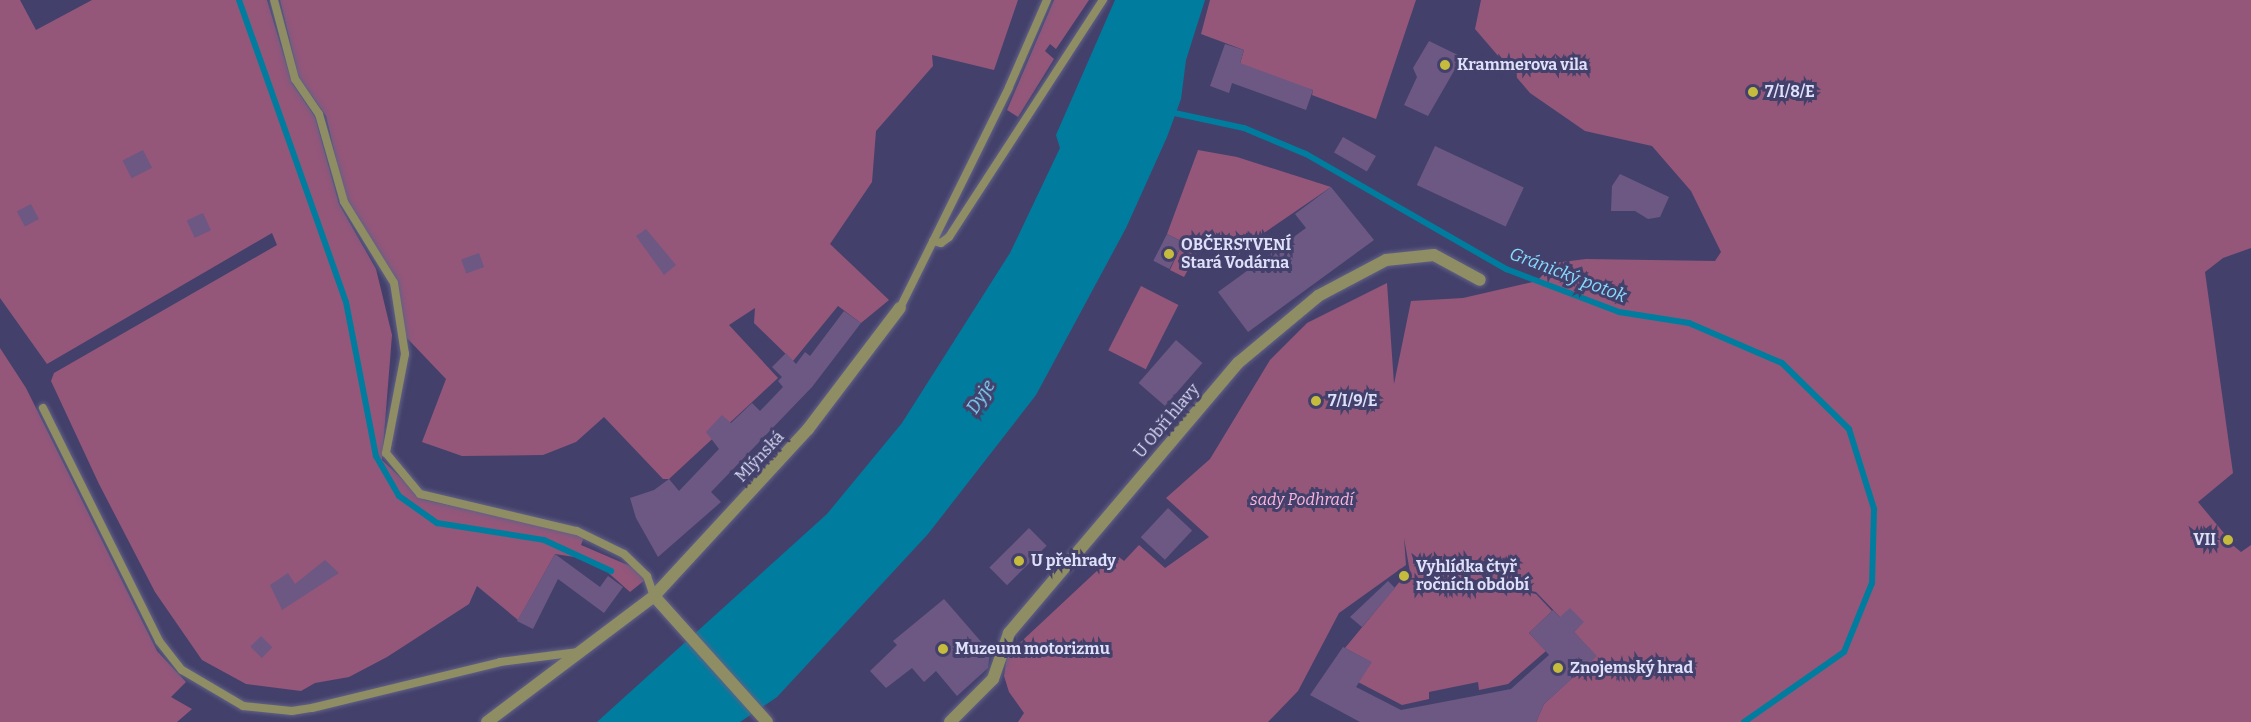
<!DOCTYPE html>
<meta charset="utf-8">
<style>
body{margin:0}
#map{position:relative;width:2251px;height:722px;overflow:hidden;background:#43416b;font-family:Bitter,serif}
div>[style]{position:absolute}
.green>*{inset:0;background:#94577a;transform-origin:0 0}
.water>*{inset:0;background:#007d9e}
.stream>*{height:6px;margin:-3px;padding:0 3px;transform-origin:3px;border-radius:3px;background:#007d9e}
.building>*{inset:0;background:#6c5883;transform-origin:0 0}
.roads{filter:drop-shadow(0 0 2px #626187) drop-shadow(0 0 2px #626187)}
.service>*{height:8px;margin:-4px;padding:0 4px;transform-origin:4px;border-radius:4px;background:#8f8d63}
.minor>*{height:12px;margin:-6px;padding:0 6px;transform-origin:6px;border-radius:6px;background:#8f8d63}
.dots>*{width:16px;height:16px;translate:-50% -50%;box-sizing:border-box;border:3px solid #43416b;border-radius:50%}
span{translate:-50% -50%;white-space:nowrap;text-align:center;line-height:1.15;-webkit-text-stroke:6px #43416b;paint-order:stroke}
.poi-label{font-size:16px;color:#dedff9;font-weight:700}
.left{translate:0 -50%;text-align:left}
.right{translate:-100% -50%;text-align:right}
.street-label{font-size:16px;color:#dedff9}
.park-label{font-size:16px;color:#feb6dd;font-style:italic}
.water-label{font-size:18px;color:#85dcfe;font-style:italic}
</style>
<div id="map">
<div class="green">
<div style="clip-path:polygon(0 0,20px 0,36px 30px,92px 0,267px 0,292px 83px,315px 117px,339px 204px,376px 269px,392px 335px,382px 460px,424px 500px,585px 534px,581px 545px,651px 575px,630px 592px,594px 560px,555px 554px,518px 620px,477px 586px,469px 604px,387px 657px,349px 677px,315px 683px,301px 691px,246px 684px,202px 660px,155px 592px,99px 484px,51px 381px,54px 373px,277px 245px,272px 233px,47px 364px,0 298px)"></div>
<div style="clip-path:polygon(280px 0,1018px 0,994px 70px,932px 55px,933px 66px,876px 131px,872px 182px,830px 244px,889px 300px,861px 323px,838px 306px,793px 361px,754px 323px,755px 308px,729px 325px,778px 378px,669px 479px,663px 479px,604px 417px,576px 442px,543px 455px,462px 456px,422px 442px,446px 379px,405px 336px,389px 268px,346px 201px,326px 116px,299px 78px)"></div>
<div style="clip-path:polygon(1054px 0,1089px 0,1056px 49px,1050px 44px,1045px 51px,1054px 59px,1018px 117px,1007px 110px)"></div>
<div style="clip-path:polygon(1210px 0,1416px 0,1376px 119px,1312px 95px,1313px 90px,1239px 67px,1244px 50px,1201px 34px)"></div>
<div style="clip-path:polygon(1481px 0,2251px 0,2251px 248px,2223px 258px,2205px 272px,2233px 473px,2198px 502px,2228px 538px,2237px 540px,2229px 542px,2241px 552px,2251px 545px,2251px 722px,1536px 722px,1544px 704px,1596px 656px,1574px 632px,1583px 622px,1560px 617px,1536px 592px,1466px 578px,1411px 578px,1404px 538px,1406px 565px,1339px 613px,1298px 691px,1268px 722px,1018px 722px,1024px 713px,1009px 692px,1004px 676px,1007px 655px,1115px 554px,1124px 561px,1139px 545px,1165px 568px,1209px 537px,1166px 498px,1210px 459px,1270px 360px,1307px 323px,1387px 283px,1394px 384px,1411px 301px,1463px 298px,1537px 281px,1554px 263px,1586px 259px,1715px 261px,1721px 252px,1691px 191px,1652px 146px,1585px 131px,1530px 93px,1475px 29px)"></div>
<div style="clip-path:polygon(1198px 150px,1237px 157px,1331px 187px,1242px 248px,1239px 255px,1205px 238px,1184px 277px,1170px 270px,1183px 242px,1167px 234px)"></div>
<div style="left:1141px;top:286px;width:42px;height:72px;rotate:27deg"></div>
<div style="clip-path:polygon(0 348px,26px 388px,157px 651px,186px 682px,171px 697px,192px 709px,177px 722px,0 722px)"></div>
<div style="clip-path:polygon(1448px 578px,1536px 594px,1552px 611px,1529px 633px,1546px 651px,1508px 684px,1479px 690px,1478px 682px,1429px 692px,1429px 699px,1402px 705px,1358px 682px,1371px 662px,1345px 648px,1401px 580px)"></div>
</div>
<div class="water">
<div style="clip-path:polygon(1115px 0,1205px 0,1186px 60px,1181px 99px,1167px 137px,1126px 228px,1036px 395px,928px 534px,777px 697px,740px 722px,597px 722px,827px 514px,902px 423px,1010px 253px,1060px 148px,1056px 135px)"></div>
</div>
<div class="stream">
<div style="left:239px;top:0;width:320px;rotate:70.5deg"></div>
<div style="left:346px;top:302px;width:157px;rotate:79deg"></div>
<div style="left:376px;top:456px;width:46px;rotate:60.1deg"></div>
<div style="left:399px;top:496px;width:47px;rotate:35.4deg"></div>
<div style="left:437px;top:523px;width:108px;rotate:9deg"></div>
<div style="left:544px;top:540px;width:74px;rotate:24.8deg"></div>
<div style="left:1170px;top:112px;width:76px;rotate:12.2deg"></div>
<div style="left:1244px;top:128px;width:67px;rotate:22.8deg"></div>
<div style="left:1306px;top:154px;width:231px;rotate:29.9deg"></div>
<div style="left:1506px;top:269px;width:121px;rotate:20.8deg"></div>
<div style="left:1619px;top:312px;width:71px;rotate:8.9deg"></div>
<div style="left:1689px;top:323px;width:101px;rotate:23.3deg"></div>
<div style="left:1782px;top:363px;width:94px;rotate:44.6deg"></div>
<div style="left:1849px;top:429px;width:84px;rotate:72.6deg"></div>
<div style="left:1874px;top:509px;width:74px;rotate:91.5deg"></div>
<div style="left:1872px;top:583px;width:74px;rotate:112.1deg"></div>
<div style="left:1844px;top:652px;width:122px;rotate:145deg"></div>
</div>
<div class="building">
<div style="clip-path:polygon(1429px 41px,1462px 57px,1428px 116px,1404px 105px,1417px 77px,1413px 68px)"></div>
<div style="clip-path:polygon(1225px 44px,1244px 50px,1240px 63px,1313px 90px,1306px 110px,1232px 83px,1229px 93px,1210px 86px)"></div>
<div style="left:1343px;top:137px;width:38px;height:18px;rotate:30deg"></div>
<div style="left:1435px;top:146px;width:98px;height:43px;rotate:25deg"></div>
<div style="left:143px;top:150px;width:20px;height:23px;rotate:63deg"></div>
<div style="clip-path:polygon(1620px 174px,1669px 197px,1660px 217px,1648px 219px,1635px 211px,1611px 211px,1612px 186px)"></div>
<div style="clip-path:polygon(1331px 187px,1374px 240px,1248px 332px,1218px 292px,1306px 228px,1295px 214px)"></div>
<div style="left:31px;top:204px;width:17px;height:16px;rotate:62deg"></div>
<div style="left:203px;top:213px;width:19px;height:18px;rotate:65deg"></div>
<div style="clip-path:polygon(646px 229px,676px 265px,664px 275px,636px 236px)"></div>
<div style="left:1167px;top:234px;width:18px;height:30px;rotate:27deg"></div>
<div style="left:479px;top:253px;width:15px;height:19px;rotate:70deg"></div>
<div style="clip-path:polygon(844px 311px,861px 323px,812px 387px,711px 492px,721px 502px,658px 557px,636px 518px,630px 498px,654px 490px,669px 479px,679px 491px,719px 449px,706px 432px,722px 415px,731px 423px,752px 403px,760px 411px,783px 387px,778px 381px,782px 377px,772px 367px,786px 353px,796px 364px,805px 352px,810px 356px)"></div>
<div style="left:1176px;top:340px;width:35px;height:57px;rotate:41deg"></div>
<div style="left:1168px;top:508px;width:33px;height:40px;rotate:43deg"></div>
<div style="left:1029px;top:528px;width:25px;height:56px;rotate:45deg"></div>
<div style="clip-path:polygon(555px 554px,600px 587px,608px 576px,623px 587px,604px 613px,558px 579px,533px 629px,517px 621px)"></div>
<div style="clip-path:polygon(325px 560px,339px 573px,282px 610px,270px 585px,288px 573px,295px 584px)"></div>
<div style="clip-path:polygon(1388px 581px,1395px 588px,1362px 627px,1350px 617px)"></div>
<div style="clip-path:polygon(944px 599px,990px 652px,988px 668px,957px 696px,936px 671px,924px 682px,912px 668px,886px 688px,870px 671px,897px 645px,893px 641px)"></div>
<div style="clip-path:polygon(1570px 608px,1584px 622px,1574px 632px,1597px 656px,1544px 704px,1536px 722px,1360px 722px,1310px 695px,1343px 647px,1372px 662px,1356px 687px,1401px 710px,1511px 689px,1549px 655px,1529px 633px,1553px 610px,1560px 617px)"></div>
<div style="left:261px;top:636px;width:16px;height:15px;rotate:45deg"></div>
</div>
<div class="roads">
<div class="service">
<div style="left:274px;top:0;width:82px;rotate:75.1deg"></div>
<div style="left:295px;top:79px;width:42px;rotate:55.6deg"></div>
<div style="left:319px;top:114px;width:91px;rotate:74.1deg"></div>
<div style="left:344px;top:202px;width:95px;rotate:58.3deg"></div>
<div style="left:394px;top:283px;width:72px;rotate:81.2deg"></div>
<div style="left:405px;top:354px;width:101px;rotate:100.9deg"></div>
<div style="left:386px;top:453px;width:53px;rotate:50.3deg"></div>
<div style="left:420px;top:494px;width:161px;rotate:13.3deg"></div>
<div style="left:577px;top:531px;width:52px;rotate:26.1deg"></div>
<div style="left:624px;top:554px;width:32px;rotate:44deg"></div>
<div style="left:647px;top:576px;width:21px;rotate:71deg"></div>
<div style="left:933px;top:241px;width:8px;rotate:14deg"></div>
<div style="left:941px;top:243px;width:10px;rotate:-37deg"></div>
<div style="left:949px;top:237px;width:283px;rotate:-57deg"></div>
<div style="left:900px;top:308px;width:246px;rotate:-63.7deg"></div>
<div style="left:1009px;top:87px;width:95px;rotate:-66.4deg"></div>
<div style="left:43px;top:408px;width:260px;rotate:63.5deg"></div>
<div style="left:159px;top:641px;width:37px;rotate:52deg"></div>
<div style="left:182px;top:670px;width:71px;rotate:30.5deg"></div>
<div style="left:243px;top:706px;width:49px;rotate:5.8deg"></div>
<div style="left:292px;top:711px;width:20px;rotate:-9deg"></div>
<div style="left:312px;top:708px;width:194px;rotate:-13.7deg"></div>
<div style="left:500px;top:662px;width:79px;rotate:-7.3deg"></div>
</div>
<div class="minor">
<div style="left:654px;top:596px;width:169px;rotate:48.1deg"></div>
<div style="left:487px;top:722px;width:209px;rotate:-37deg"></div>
<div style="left:654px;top:596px;width:227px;rotate:-47.3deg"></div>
<div style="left:808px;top:429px;width:152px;rotate:-52.8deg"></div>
<div style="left:950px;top:722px;width:61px;rotate:-45deg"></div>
<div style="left:993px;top:679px;width:49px;rotate:-70.8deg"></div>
<div style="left:1009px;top:633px;width:354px;rotate:-49.7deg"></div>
<div style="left:1238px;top:363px;width:104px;rotate:-39.9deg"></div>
<div style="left:1318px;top:296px;width:77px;rotate:-27.9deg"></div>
<div style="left:1386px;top:260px;width:48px;rotate:-5.9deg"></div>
<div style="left:1434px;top:255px;width:52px;rotate:28.5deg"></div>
</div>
</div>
<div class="dots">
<div style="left:1445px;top:65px;background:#c5bc3d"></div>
<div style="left:1753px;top:92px;background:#c5bc3d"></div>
<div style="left:1169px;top:254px;background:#c5bc3d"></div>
<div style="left:1316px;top:401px;background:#c5bc3d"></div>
<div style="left:2228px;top:540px;background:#c5bc3d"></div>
<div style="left:1019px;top:561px;background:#c5bc3d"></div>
<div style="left:1404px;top:576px;background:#c5bc3d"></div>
<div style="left:943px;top:649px;background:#c5bc3d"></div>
<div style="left:1558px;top:668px;background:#c5bc3d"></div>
</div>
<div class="poi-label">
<span class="left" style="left:1457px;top:65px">Krammerova vila</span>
<span class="left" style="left:1765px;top:92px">7/I/8/E</span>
<span class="left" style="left:1181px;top:254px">OBČERSTVENÍ<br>Stará Vodárna</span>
<span class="left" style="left:1328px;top:401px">7/I/9/E</span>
<span class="right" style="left:2216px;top:540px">VII</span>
<span class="left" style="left:1031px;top:561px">U přehrady</span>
<span class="left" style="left:1416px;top:576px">Vyhlídka čtyř<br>ročních období</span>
<span class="left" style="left:955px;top:649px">Muzeum motorizmu</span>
<span class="left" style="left:1570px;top:668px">Znojemský hrad</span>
</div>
<div class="street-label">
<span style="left:1167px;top:421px;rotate:-50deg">U Obří hlavy</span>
<span style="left:760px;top:457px;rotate:-47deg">Mlýnská</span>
</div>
<div class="park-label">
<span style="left:1302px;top:500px">sady Podhradí</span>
</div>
<div class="water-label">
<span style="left:1568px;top:275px;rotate:21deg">Gránický potok</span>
<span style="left:981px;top:397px;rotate:-57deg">Dyje</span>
</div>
</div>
